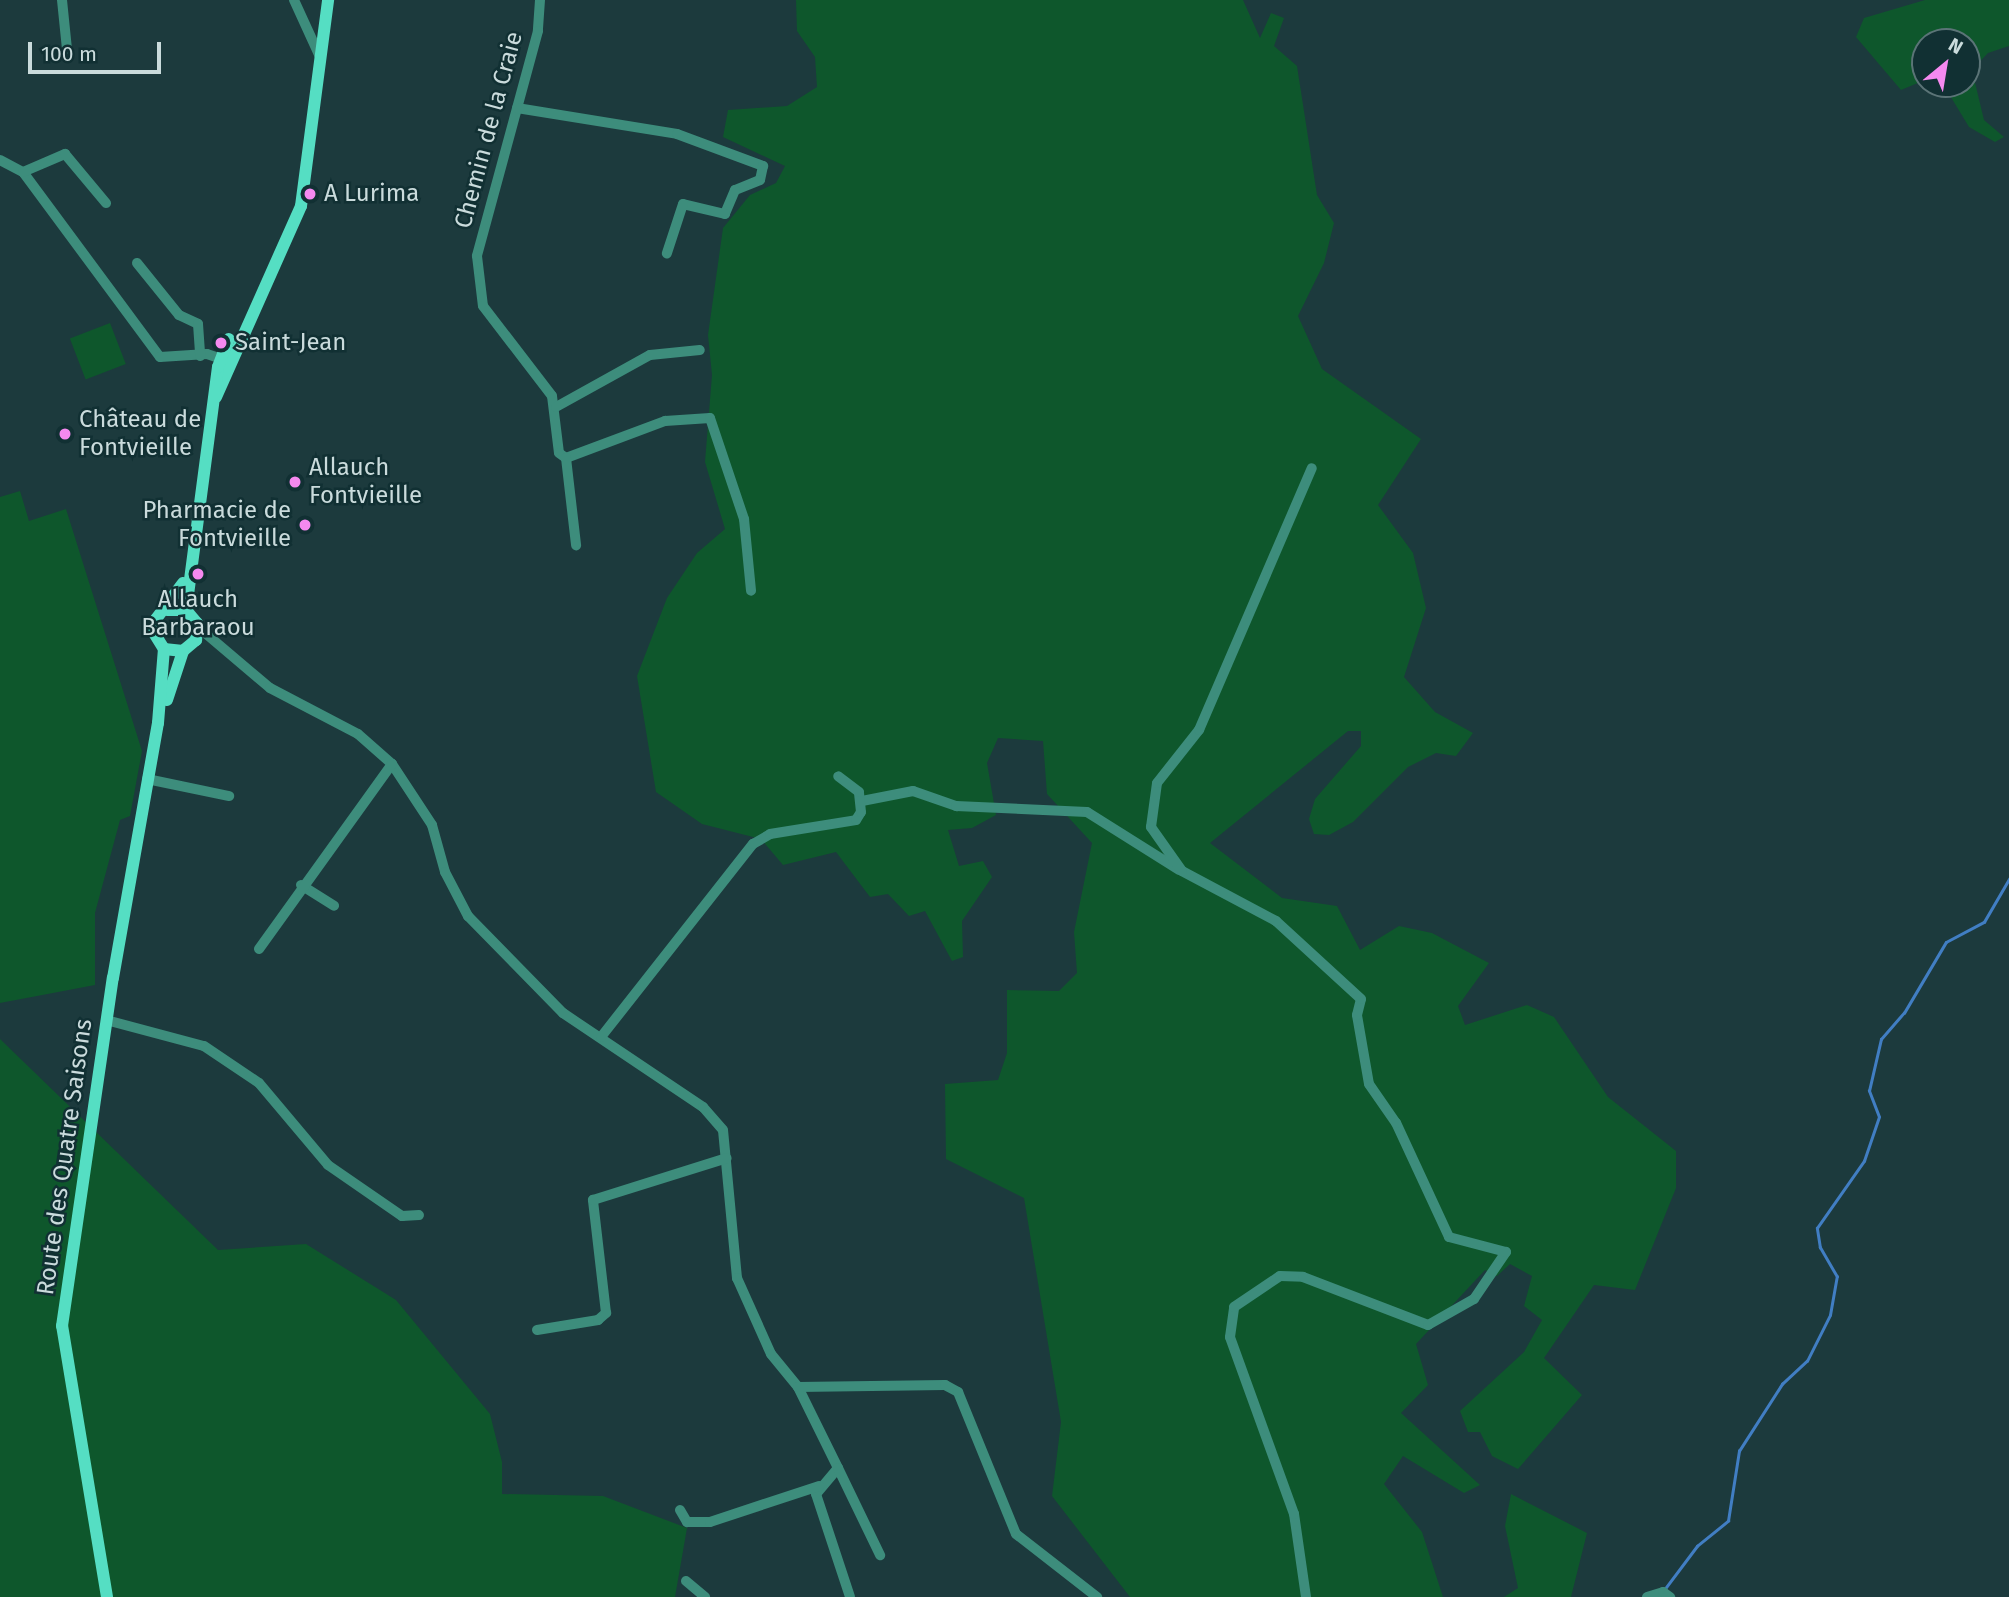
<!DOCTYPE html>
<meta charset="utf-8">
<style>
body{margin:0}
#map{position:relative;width:2009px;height:1597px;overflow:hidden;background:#1c3a3d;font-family:"Fira Sans",sans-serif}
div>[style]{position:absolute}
.green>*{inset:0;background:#0e572c;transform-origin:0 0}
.stream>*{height:2.5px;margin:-1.25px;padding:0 1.25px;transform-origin:1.25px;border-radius:1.25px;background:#417ec3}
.minor>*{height:10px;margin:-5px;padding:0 5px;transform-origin:5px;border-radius:5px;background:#3d8d7c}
.major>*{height:12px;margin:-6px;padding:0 6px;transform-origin:6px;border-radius:6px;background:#55dec3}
.dots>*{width:19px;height:19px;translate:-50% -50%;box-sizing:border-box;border:4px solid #113033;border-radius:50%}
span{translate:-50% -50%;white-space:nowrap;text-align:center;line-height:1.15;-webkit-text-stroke:5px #113033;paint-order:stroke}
.street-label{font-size:24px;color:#cadbdc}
.poi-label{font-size:24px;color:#cadbdc}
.left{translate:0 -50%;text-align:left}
.right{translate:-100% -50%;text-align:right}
.north{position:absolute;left:1911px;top:28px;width:70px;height:70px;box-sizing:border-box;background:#113033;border:2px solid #5b7477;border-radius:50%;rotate:30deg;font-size:19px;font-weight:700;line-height:28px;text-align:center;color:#cadbdc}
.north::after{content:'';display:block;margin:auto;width:24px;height:32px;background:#f589ef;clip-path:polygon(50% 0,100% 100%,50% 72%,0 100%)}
.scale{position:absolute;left:28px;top:42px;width:133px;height:32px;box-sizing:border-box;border:4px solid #cadbdc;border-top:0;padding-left:9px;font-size:21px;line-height:24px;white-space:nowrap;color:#cadbdc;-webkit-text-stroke:5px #113033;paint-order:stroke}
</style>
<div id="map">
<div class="green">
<div style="clip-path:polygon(796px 0,1243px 0,1260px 38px,1271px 13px,1284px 18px,1274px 46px,1297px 66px,1317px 195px,1334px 223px,1324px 263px,1298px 316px,1322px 369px,1421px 439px,1378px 505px,1413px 553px,1426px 608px,1404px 677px,1435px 712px,1473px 733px,1456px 756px,1436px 753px,1408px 767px,1353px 822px,1329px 835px,1314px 834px,1309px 819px,1315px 799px,1361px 746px,1361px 731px,1348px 731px,1210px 843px,1282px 898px,1337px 906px,1360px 950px,1399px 926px,1432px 933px,1489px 963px,1458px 1006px,1465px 1025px,1527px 1005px,1554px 1017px,1608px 1097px,1676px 1151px,1676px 1188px,1635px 1290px,1594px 1285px,1544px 1358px,1582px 1395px,1518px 1469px,1492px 1456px,1480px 1432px,1468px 1432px,1460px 1411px,1524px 1352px,1542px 1320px,1524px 1306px,1532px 1276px,1510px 1264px,1497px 1276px,1485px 1270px,1416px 1344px,1428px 1385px,1401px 1413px,1480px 1485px,1464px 1493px,1403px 1456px,1384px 1484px,1422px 1532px,1443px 1597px,1130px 1597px,1052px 1496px,1061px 1422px,1024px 1198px,946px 1159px,945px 1084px,998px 1080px,1007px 1053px,1007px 990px,1059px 991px,1077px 973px,1074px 932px,1092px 843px,1047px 794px,1043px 741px,998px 738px,987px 763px,996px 815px,972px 828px,948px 830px,959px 866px,983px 861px,992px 877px,962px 921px,963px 957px,952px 961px,925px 911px,909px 916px,888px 894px,870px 897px,836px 852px,783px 865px,761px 839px,702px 824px,656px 792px,637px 676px,667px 598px,697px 553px,725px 529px,705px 462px,712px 375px,708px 335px,723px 228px,750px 195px,776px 183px,785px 166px,723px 137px,728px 110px,787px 106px,817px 87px,815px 57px,797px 31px)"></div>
<div style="clip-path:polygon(1925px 0,2009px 0,2009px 46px,1988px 53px,1972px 70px,1984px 120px,2004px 137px,1995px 142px,1969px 127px,1943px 84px,1967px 84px,1967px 42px,1925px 42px,1925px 80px,1901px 90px,1856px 37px,1864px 18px)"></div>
<div style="left:110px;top:323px;width:44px;height:43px;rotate:69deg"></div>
<div style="clip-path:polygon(20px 491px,29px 521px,66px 509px,142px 751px,130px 816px,120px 820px,95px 913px,95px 985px,0 1003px,0 497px)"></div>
<div style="clip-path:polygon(0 1039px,218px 1250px,306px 1244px,396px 1300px,490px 1414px,502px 1462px,502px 1494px,603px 1496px,687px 1528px,675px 1597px,0 1597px)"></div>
<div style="clip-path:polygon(1511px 1494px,1587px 1533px,1571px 1597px,1504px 1597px,1518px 1588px,1505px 1526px)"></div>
</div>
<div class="stream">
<div style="left:1664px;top:1590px;width:55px;rotate:-53.1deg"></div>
<div style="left:1697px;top:1546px;width:40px;rotate:-39deg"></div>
<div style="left:1728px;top:1521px;width:71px;rotate:-81.1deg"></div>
<div style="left:1739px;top:1451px;width:80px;rotate:-57.3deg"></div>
<div style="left:1782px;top:1384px;width:34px;rotate:-43deg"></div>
<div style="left:1807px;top:1361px;width:51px;rotate:-63.4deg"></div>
<div style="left:1830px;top:1315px;width:39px;rotate:-80deg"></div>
<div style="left:1837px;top:1277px;width:34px;rotate:-120deg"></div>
<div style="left:1820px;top:1248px;width:20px;rotate:-99deg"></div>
<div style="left:1817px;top:1228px;width:82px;rotate:-55deg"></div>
<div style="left:1864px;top:1161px;width:46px;rotate:-71.2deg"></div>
<div style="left:1879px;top:1117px;width:28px;rotate:-111deg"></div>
<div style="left:1869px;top:1091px;width:53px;rotate:-77deg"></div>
<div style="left:1881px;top:1039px;width:35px;rotate:-49deg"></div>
<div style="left:1904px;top:1013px;width:82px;rotate:-59.4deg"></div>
<div style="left:1946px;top:942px;width:43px;rotate:-27.8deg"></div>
<div style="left:1984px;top:922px;width:50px;rotate:-59.8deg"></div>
</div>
<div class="minor">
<div style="left:62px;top:0;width:49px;rotate:84.2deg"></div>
<div style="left:294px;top:0;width:65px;rotate:65.4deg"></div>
<div style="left:540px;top:0;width:31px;rotate:94deg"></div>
<div style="left:538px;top:31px;width:233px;rotate:105.2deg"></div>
<div style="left:477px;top:256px;width:50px;rotate:83.2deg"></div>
<div style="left:483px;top:306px;width:113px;rotate:52.5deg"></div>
<div style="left:552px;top:396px;width:57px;rotate:83deg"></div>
<div style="left:559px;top:453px;width:9px;rotate:36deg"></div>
<div style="left:566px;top:458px;width:106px;rotate:-20.5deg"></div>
<div style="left:665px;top:421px;width:45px;rotate:-3.8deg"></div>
<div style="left:710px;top:418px;width:107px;rotate:71.4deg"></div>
<div style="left:744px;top:519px;width:72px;rotate:84.4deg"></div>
<div style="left:517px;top:108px;width:162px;rotate:9.2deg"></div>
<div style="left:677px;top:134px;width:92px;rotate:20.4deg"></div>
<div style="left:763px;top:166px;width:14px;rotate:102deg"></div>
<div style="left:760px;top:180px;width:27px;rotate:158deg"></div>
<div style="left:735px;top:190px;width:26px;rotate:113deg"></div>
<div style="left:725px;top:214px;width:43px;rotate:-166.6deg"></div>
<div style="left:683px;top:204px;width:52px;rotate:108.1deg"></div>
<div style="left:0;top:160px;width:26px;rotate:28deg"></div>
<div style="left:23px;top:172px;width:230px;rotate:53.5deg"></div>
<div style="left:160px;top:357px;width:47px;rotate:-3.7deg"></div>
<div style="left:207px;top:354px;width:21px;rotate:19deg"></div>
<div style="left:23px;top:172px;width:46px;rotate:-23.2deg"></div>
<div style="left:65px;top:154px;width:64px;rotate:50.1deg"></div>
<div style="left:137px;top:263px;width:67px;rotate:51.1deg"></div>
<div style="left:179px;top:315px;width:21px;rotate:25deg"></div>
<div style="left:198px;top:324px;width:32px;rotate:86deg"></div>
<div style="left:556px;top:407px;width:107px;rotate:-29deg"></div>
<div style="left:650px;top:355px;width:50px;rotate:-5.7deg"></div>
<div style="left:566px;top:458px;width:88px;rotate:83.4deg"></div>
<div style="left:198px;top:627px;width:94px;rotate:40.3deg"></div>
<div style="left:270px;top:688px;width:99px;rotate:27.6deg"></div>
<div style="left:358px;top:734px;width:45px;rotate:41.4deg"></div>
<div style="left:392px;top:764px;width:73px;rotate:56.7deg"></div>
<div style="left:432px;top:825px;width:49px;rotate:74.5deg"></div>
<div style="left:445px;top:872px;width:50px;rotate:62.4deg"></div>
<div style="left:468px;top:916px;width:136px;rotate:45.6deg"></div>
<div style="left:563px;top:1013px;width:169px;rotate:33.9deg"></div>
<div style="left:703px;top:1107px;width:30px;rotate:49deg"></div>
<div style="left:723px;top:1130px;width:149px;rotate:84.6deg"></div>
<div style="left:737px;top:1278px;width:83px;rotate:65.9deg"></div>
<div style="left:771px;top:1354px;width:43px;rotate:50.7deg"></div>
<div style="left:798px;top:1387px;width:90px;rotate:63.7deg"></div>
<div style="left:838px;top:1468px;width:34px;rotate:130deg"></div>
<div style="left:816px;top:1494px;width:108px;rotate:71.7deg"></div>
<div style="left:147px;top:779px;width:84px;rotate:11.7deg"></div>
<div style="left:862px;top:801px;width:52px;rotate:-11.1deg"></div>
<div style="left:913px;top:791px;width:46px;rotate:19.2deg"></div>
<div style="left:956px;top:806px;width:131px;rotate:2.6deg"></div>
<div style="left:1087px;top:812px;width:109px;rotate:32.2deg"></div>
<div style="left:301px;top:885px;width:39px;rotate:32deg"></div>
<div style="left:259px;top:949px;width:228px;rotate:-54.3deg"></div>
<div style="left:106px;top:1020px;width:101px;rotate:14.9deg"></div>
<div style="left:204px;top:1046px;width:66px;rotate:33.9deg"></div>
<div style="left:259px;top:1083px;width:107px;rotate:49.9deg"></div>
<div style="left:328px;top:1165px;width:90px;rotate:34.6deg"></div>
<div style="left:402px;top:1216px;width:17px;rotate:-3deg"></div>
<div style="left:601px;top:1037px;width:246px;rotate:-51.8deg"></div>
<div style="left:753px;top:844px;width:20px;rotate:-30deg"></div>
<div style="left:770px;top:834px;width:87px;rotate:-9.2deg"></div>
<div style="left:856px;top:820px;width:9px;rotate:-58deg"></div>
<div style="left:861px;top:812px;width:20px;rotate:-96deg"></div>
<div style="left:859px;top:792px;width:26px;rotate:-143deg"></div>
<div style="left:537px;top:1330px;width:62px;rotate:-9.3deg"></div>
<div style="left:598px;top:1320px;width:11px;rotate:-41deg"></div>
<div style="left:606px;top:1313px;width:114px;rotate:-96.6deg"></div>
<div style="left:593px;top:1200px;width:140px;rotate:-17.4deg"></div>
<div style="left:798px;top:1387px;width:147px;rotate:-0.8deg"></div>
<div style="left:945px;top:1385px;width:15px;rotate:28deg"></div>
<div style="left:958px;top:1392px;width:153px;rotate:67.8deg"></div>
<div style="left:1016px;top:1534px;width:103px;rotate:37.9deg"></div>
<div style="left:838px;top:1468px;width:97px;rotate:64.2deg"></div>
<div style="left:680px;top:1510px;width:14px;rotate:60deg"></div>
<div style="left:687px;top:1522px;width:23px"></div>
<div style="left:710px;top:1522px;width:115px;rotate:-18.3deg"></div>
<div style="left:686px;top:1581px;width:25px;rotate:40deg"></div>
<div style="left:1306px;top:1597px;width:84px;rotate:-98.2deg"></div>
<div style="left:1294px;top:1514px;width:188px;rotate:-109.9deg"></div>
<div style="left:1230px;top:1337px;width:30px;rotate:-82deg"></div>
<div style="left:1234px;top:1307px;width:55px;rotate:-34deg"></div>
<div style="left:1280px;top:1276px;width:23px;rotate:2deg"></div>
<div style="left:1303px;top:1277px;width:134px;rotate:21deg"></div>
<div style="left:1428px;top:1325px;width:53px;rotate:-29.5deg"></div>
<div style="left:1474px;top:1299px;width:57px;rotate:-55.8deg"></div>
<div style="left:1506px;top:1252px;width:59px;rotate:-165.3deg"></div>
<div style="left:1449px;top:1237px;width:126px;rotate:-114.9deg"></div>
<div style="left:1396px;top:1123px;width:47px;rotate:-124.7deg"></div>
<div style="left:1369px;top:1084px;width:70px;rotate:-99.9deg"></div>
<div style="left:1357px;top:1015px;width:16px;rotate:-76deg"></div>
<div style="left:1361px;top:999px;width:115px;rotate:-137.5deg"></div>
<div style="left:1276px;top:921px;width:106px;rotate:-152deg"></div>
<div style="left:1182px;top:871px;width:54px;rotate:-125.2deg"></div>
<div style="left:1151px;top:827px;width:44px;rotate:-82.2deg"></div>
<div style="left:1157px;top:783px;width:68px;rotate:-51.6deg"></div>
<div style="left:1199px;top:730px;width:285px;rotate:-66.7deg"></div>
<div style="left:1647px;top:1597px;width:17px;rotate:-17deg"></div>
<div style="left:1663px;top:1592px;width:9px;rotate:36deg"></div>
</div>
<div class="major">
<div style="left:216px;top:397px;width:209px;rotate:-66deg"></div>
<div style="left:301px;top:206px;width:208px;rotate:-82.5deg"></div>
<div style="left:167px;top:610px;width:19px"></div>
<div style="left:186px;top:610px;width:17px;rotate:50deg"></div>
<div style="left:197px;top:623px;width:17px;rotate:93deg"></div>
<div style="left:196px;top:640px;width:17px;rotate:140deg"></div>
<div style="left:183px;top:651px;width:19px;rotate:-174deg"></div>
<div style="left:164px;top:649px;width:19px;rotate:-122deg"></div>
<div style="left:154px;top:633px;width:14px;rotate:-82deg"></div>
<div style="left:156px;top:619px;width:45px;rotate:-53.1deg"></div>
<div style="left:186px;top:610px;width:245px;rotate:-82.5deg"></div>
<div style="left:218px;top:367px;width:30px;rotate:-69deg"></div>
<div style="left:167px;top:700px;width:52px;rotate:-71.9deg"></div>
<div style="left:107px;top:1597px;width:275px;rotate:-99.4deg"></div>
<div style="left:62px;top:1326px;width:352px;rotate:-81.7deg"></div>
<div style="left:113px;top:978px;width:259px;rotate:-80deg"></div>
<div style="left:158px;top:723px;width:74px;rotate:-85.4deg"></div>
</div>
<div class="dots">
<div style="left:310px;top:194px;background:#f589ef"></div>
<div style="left:221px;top:343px;background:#f589ef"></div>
<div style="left:65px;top:434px;background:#f589ef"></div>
<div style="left:295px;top:482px;background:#f589ef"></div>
<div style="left:305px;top:525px;background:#f589ef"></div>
<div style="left:198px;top:574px;background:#f589ef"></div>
</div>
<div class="street-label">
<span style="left:489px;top:130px;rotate:-75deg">Chemin de la Craie</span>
<span style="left:65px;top:1157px;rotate:-82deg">Route des Quatre Saisons</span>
</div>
<div class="poi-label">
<span class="left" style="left:324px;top:194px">A Lurima</span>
<span class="left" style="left:235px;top:343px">Saint-Jean</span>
<span class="left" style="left:79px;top:434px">Château de<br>Fontvieille</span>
<span class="left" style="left:309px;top:482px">Allauch<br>Fontvieille</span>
<span class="right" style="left:291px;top:525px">Pharmacie de<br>Fontvieille</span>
<span style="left:198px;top:614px">Allauch<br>Barbaraou</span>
</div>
<div class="north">N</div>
<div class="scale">100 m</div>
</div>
